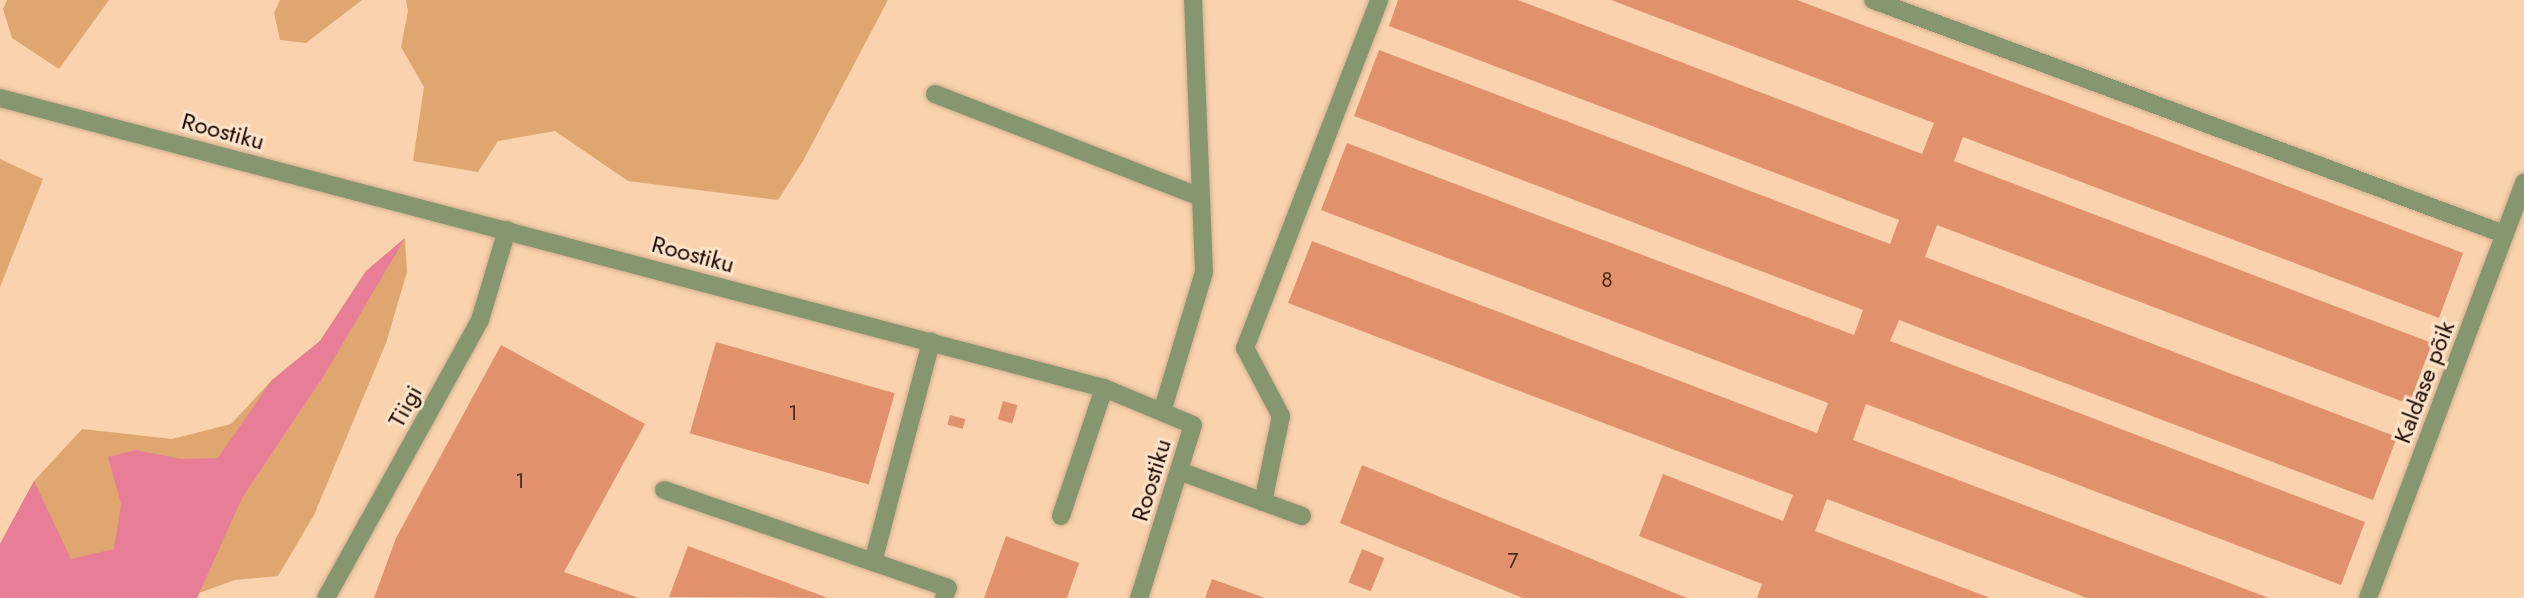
<!DOCTYPE html>
<meta charset="utf-8">
<style>
body{margin:0}
#map{position:relative;width:2524px;height:598px;overflow:hidden;background:#fad3ae;font-family:Jost,sans-serif}
div>[style]{position:absolute}
.green>*{inset:0;background:#dfa66f}
.water>*{inset:0;background:#e77d97}
.building>*{inset:0;background:#e1926d;transform-origin:0 0}
.roads{filter:drop-shadow(0 0 2px #d2ae8f) drop-shadow(0 0 2px #d2ae8f)}
.minor>*{height:18px;margin:-9px;padding:0 9px;transform-origin:9px;border-radius:9px;background:#86966e}
span{translate:-50% -50%;white-space:nowrap;text-align:center;line-height:1.15;-webkit-text-stroke:6px #fee3cb;paint-order:stroke}
.number-label{font-size:21px;color:#4b2a1b}
.number-label span{-webkit-text-stroke-width:0}
.street-label{font-size:24px;color:#190800}
</style>
<div id="map">
<div class="green">
<div style="clip-path:polygon(7px 0,109px 0,59px 69px,12px 38px,3px 9px)"></div>
<div style="clip-path:polygon(280px 0,362px 0,306px 43px,280px 40px,274px 13px)"></div>
<div style="clip-path:polygon(406px 0,888px 0,803px 161px,778px 200px,628px 181px,555px 131px,498px 141px,478px 172px,413px 161px,424px 87px,401px 47px,408px 11px)"></div>
<div style="clip-path:polygon(0 159px,43px 179px,0 287px)"></div>
<div style="clip-path:polygon(405px 238px,407px 272px,386px 343px,314px 515px,278px 576px,235px 580px,199px 593px,197px 598px,0 598px,0 544px,34px 481px,82px 429px,172px 439px,231px 424px,272px 380px,320px 341px,366px 271px)"></div>
</div>
<div class="water">
<div style="clip-path:polygon(405px 238px,323px 377px,242px 498px,197px 598px,0 598px,0 544px,34px 481px,71px 559px,114px 549px,121px 504px,108px 457px,136px 450px,181px 459px,218px 458px,272px 380px,320px 341px,366px 271px)"></div>
</div>
<div class="building">
<div style="clip-path:polygon(1398px 0,1518px 0,1922px 154px,1934px 123px,1611px 0,1797px 0,2463px 253px,2439px 318px,1963px 137px,1954px 161px,2432px 343px,2409px 404px,1937px 225px,1925px 257px,2397px 437px,2373px 500px,1899px 320px,1890px 341px,2365px 522px,2341px 585px,1866px 404px,1853px 440px,2269px 598px,2087px 598px,1827px 499px,1815px 531px,1990px 598px,1757px 598px,1762px 584px,1639px 536px,1663px 474px,1783px 521px,1793px 495px,1288px 303px,1312px 241px,1817px 433px,1828px 403px,1321px 210px,1347px 143px,1854px 335px,1863px 310px,1354px 116px,1379px 50px,1890px 244px,1899px 220px,1389px 26px)"></div>
<div style="left:716px;top:342px;width:186px;height:95px;rotate:16deg"></div>
<div style="clip-path:polygon(501px 345px,645px 424px,564px 572px,639px 598px,374px 598px,396px 538px)"></div>
<div style="left:1003px;top:401px;width:15px;height:19px;rotate:16deg"></div>
<div style="left:950px;top:415px;width:16px;height:10px;rotate:15deg"></div>
<div style="clip-path:polygon(1362px 465px,1687px 598px,1523px 598px,1340px 523px)"></div>
<div style="clip-path:polygon(1006px 536px,1079px 563px,1067px 598px,984px 598px)"></div>
<div style="clip-path:polygon(688px 546px,828px 598px,669px 597px)"></div>
<div style="left:1362px;top:549px;width:24px;height:36px;rotate:22deg"></div>
<div style="clip-path:polygon(1212px 579px,1265px 598px,1205px 598px)"></div>
</div>
<div class="roads">
<div class="minor">
<div style="left:1873px;top:0;width:673px;rotate:20.35deg"></div>
<div style="left:935px;top:94px;width:285px;rotate:21.2deg"></div>
<div style="left:0;top:98px;width:1141px;rotate:14.72deg"></div>
<div style="left:1104px;top:388px;width:96px;rotate:22.6deg"></div>
<div style="left:1193px;top:425px;width:181px;rotate:107.3deg"></div>
<div style="left:1162px;top:412px;width:146px;rotate:-73.3deg"></div>
<div style="left:1204px;top:272px;width:272px;rotate:-92.3deg"></div>
<div style="left:1179px;top:471px;width:131px;rotate:20.1deg"></div>
<div style="left:664px;top:490px;width:221px;rotate:19deg"></div>
<div style="left:873px;top:562px;width:228px;rotate:-75.2deg"></div>
<div style="left:1263px;top:502px;width:88px;rotate:-78.2deg"></div>
<div style="left:1281px;top:416px;width:77px;rotate:-117.9deg"></div>
<div style="left:1245px;top:348px;width:373px;rotate:-68.9deg"></div>
<div style="left:1061px;top:516px;width:135px;rotate:-71.4deg"></div>
<div style="left:873px;top:562px;width:79px;rotate:19.1deg"></div>
<div style="left:948px;top:588px;width:11px;rotate:112deg"></div>
<div style="left:326px;top:598px;width:318px;rotate:-61deg"></div>
<div style="left:480px;top:320px;width:94px;rotate:-73.3deg"></div>
<div style="left:2368px;top:598px;width:444px;rotate:-69.4deg"></div>
</div>
</div>
<div class="number-label">
<span style="left:1607px;top:280px">8</span>
<span style="left:793px;top:413px">1</span>
<span style="left:520px;top:481px">1</span>
<span style="left:1513px;top:561px">7</span>
</div>
<div class="street-label">
<span style="left:223px;top:131px;rotate:15deg">Roostiku</span>
<span style="left:693px;top:254px;rotate:15deg">Roostiku</span>
<span style="left:2424px;top:382px;rotate:-69deg">Kaldase põik</span>
<span style="left:405px;top:406px;rotate:-61deg">Tiigi</span>
<span style="left:1151px;top:480px;rotate:-73deg">Roostiku</span>
</div>
</div>
